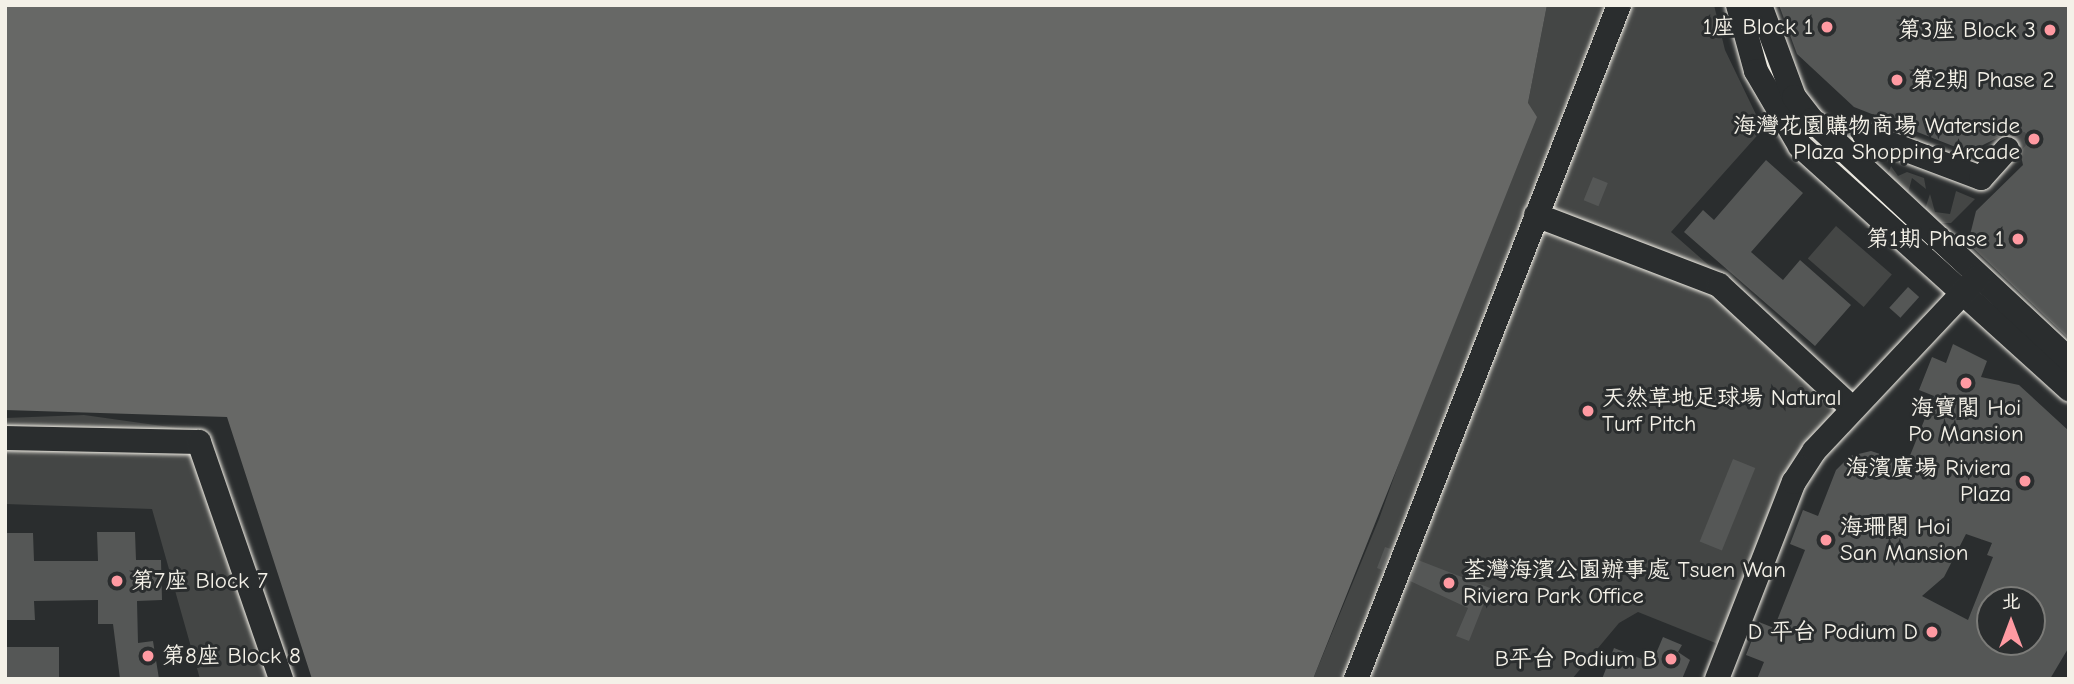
<!DOCTYPE html>
<meta charset="utf-8">
<style>
body{margin:0}
#map{position:relative;width:2074px;height:684px;overflow:hidden;background:#2a2d2e;font-family:"Comic Neue","LXGW WenKai TC",sans-serif}
div>[style]{position:absolute}
.green>*{inset:0;background:#444645;transform-origin:0 0}
.water>*{inset:0;background:#676866}
.building>*{inset:0;background:#555756;transform-origin:0 0}
.minor-tunnel>*{height:24px;margin-top:-12px;transform-origin:0;background:repeating-linear-gradient(90deg,#484a4a 0 24px,transparent 0 36px)}
.roads{filter:drop-shadow(0 0 2px #f4f1e8) drop-shadow(0 0 2px #f4f1e8)}
.minor>*{height:24px;margin:-12px;padding:0 12px;transform-origin:12px;border-radius:12px;background:#2a2d2e}
.dots>*{width:19px;height:19px;translate:-50% -50%;box-sizing:border-box;border:4px solid #2a2d2e;border-radius:50%}
span{translate:-50% -50%;white-space:nowrap;text-align:center;line-height:1.15;-webkit-text-stroke:6px #2a2d2e;paint-order:stroke}
.poi-label{font-size:23px;color:#f4f1e8}
.right{translate:-100% -50%;text-align:right}
.left{translate:0 -50%;text-align:left}
.frame{position:absolute;inset:0;border:7px solid #f4f1e8;pointer-events:none}
.north{position:absolute;left:1976px;top:586px;width:70px;height:70px;box-sizing:border-box;background:#2a2d2e;border:2px solid #7b7b78;border-radius:50%;rotate:0deg;font-size:19px;font-weight:700;line-height:28px;text-align:center;color:#f4f1e8}
.north::after{content:'';display:block;margin:auto;width:24px;height:32px;background:#ff9aa2;clip-path:polygon(50% 0,100% 100%,50% 72%,0 100%)}
</style>
<div id="map">
<div class="green">
<div style="clip-path:polygon(1547px 5px,1714px 5px,1725px 50px,1763px 129px,1671px 232px,1854px 393px,1718px 644px,1638px 612px,1619px 623px,1572px 679px,1313px 679px,1379px 519px,1528px 103px)"></div>
<div style="clip-path:polygon(1891px 166px,1898px 176px,1907px 172px,1924px 178px,1926px 189px,1912px 178px,1908px 193px,1888px 174px)"></div>
<div style="clip-path:polygon(1956px 191px,1975px 199px,1951px 223px,1940px 223px,1925px 209px,1930px 194px,1935px 212px,1950px 214px)"></div>
<div style="left:1836px;top:226px;width:74px;height:43px;rotate:41deg"></div>
<div style="clip-path:polygon(84px 415px,205px 432px,288px 679px,200px 679px,152px 509px,5px 504px,5px 418px)"></div>
</div>
<div class="water">
<div style="clip-path:polygon(5px 5px,1547px 5px,1528px 103px,1537px 117px,1313px 679px,312px 679px,227px 417px,5px 410px)"></div>
</div>
<div class="building">
<div style="clip-path:polygon(1779px 5px,2069px 5px,2069px 339px,1968px 243px,1976px 211px,2023px 165px,2017px 138px,2003px 135px,1977px 148px,1958px 148px,1854px 107px,1797px 54px)"></div>
<div style="clip-path:polygon(1766px 160px,1803px 193px,1751px 252px,1783px 280px,1800px 260px,1851px 305px,1815px 346px,1684px 232px,1703px 210px,1714px 220px)"></div>
<div style="left:1593px;top:177px;width:16px;height:25px;rotate:22deg"></div>
<div style="left:1908px;top:287px;width:15px;height:28px;rotate:42deg"></div>
<div style="clip-path:polygon(evenodd,1953px 344px,1987px 361px,1981px 377px,2019px 385px,2069px 431px,2069px 647px,2050px 679px,1757px 679px,1764px 662px,1746px 655px,1759px 622px,1774px 628px,1805px 550px,1790px 544px,1803px 510px,1818px 516px,1836px 470px,1850px 456px,1871px 451px,1907px 463px,1934px 396px,1919px 390px,1932px 357px,1946px 363px,1953px 344px,1966px 534px,1992px 543px,1987px 555px,1993px 557px,1968px 620px,1922px 596px,1944px 577px,1966px 534px,1953px 344px,1990px 600px,2032px 600px,2032px 642px,1990px 642px,1990px 600px)"></div>
<div style="left:1733px;top:459px;width:24px;height:89px;rotate:22deg"></div>
<div style="clip-path:polygon(97px 532px,135px 532px,136px 560px,161px 560px,162px 600px,137px 601px,138px 643px,153px 641px,159px 679px,120px 679px,113px 624px,98px 624px,98px 600px,34px 601px,35px 620px,5px 620px,5px 533px,33px 533px,34px 561px,98px 561px)"></div>
<div style="clip-path:polygon(1385px 547px,1391px 549px,1382px 570px,1377px 568px)"></div>
<div style="clip-path:polygon(1418px 560px,1490px 588px,1469px 641px,1456px 636px,1468px 608px,1410px 581px)"></div>
<div style="clip-path:polygon(1663px 637px,1682px 645px,1678px 652px,1690px 660px,1682px 679px,1602px 679px,1614px 648px,1652px 663px)"></div>
<div style="left:5px;top:647px;width:54px;height:32px"></div>
</div>
<div class="minor-tunnel">
<div style="left:2007px;top:149px;width:26px;rotate:-50deg"></div>
</div>
<div class="roads">
<div class="minor">
<div style="left:1738px;top:5px;width:68px;rotate:74.7deg"></div>
<div style="left:1756px;top:71px;width:87px;rotate:59.6deg"></div>
<div style="left:1800px;top:146px;width:363px;rotate:42.1deg"></div>
<div style="left:1760px;top:5px;width:98px;rotate:69.7deg"></div>
<div style="left:1794px;top:97px;width:29px;rotate:52deg"></div>
<div style="left:1812px;top:120px;width:352px;rotate:43deg"></div>
<div style="left:1864px;top:134px;width:125px;rotate:20.6deg"></div>
<div style="left:1981px;top:178px;width:39px;rotate:-48deg"></div>
<div style="left:1536px;top:215px;width:196px;rotate:20.9deg"></div>
<div style="left:1719px;top:285px;width:181px;rotate:42.8deg"></div>
<div style="left:5px;top:438px;width:194px;rotate:1.2deg"></div>
<div style="left:199px;top:442px;width:251px;rotate:70.9deg"></div>
<div style="left:1356px;top:679px;width:723px;rotate:-68.68deg"></div>
<div style="left:1717px;top:679px;width:212px;rotate:-68.7deg"></div>
<div style="left:1794px;top:482px;width:37px;rotate:-57deg"></div>
<div style="left:1814px;top:451px;width:239px;rotate:-46.7deg"></div>
</div>
</div>
<div class="dots">
<div style="left:1827px;top:27px;background:#ff9aa2"></div>
<div style="left:2050px;top:30px;background:#ff9aa2"></div>
<div style="left:1897px;top:80px;background:#ff9aa2"></div>
<div style="left:2034px;top:139px;background:#ff9aa2"></div>
<div style="left:2018px;top:239px;background:#ff9aa2"></div>
<div style="left:1966px;top:383px;background:#ff9aa2"></div>
<div style="left:1588px;top:411px;background:#ff9aa2"></div>
<div style="left:2025px;top:481px;background:#ff9aa2"></div>
<div style="left:1826px;top:540px;background:#ff9aa2"></div>
<div style="left:117px;top:581px;background:#ff9aa2"></div>
<div style="left:1449px;top:583px;background:#ff9aa2"></div>
<div style="left:1932px;top:632px;background:#ff9aa2"></div>
<div style="left:148px;top:656px;background:#ff9aa2"></div>
<div style="left:1671px;top:659px;background:#ff9aa2"></div>
</div>
<div class="poi-label">
<span class="right" style="left:1813px;top:27px">1座 Block 1</span>
<span class="right" style="left:2036px;top:30px">第3座 Block 3</span>
<span class="left" style="left:1911px;top:80px">第2期 Phase 2</span>
<span class="right" style="left:2020px;top:139px">海灣花園購物商場 Waterside<br>Plaza Shopping Arcade</span>
<span class="right" style="left:2004px;top:239px">第1期 Phase 1</span>
<span class="left" style="left:1602px;top:411px">天然草地足球場 Natural<br>Turf Pitch</span>
<span style="left:1966px;top:421px">海寶閣 Hoi<br>Po Mansion</span>
<span class="right" style="left:2011px;top:481px">海濱廣場 Riviera<br>Plaza</span>
<span class="left" style="left:1840px;top:540px">海珊閣 Hoi<br>San Mansion</span>
<span class="left" style="left:1463px;top:583px">荃灣海濱公園辦事處 Tsuen Wan<br>Riviera Park Office</span>
<span class="left" style="left:131px;top:581px">第7座 Block 7</span>
<span class="right" style="left:1918px;top:632px">D 平台 Podium D</span>
<span class="left" style="left:162px;top:656px">第8座 Block 8</span>
<span class="right" style="left:1657px;top:659px">B平台 Podium B</span>
</div>
<div class="frame"></div>
<div class="north">北</div>
</div>
